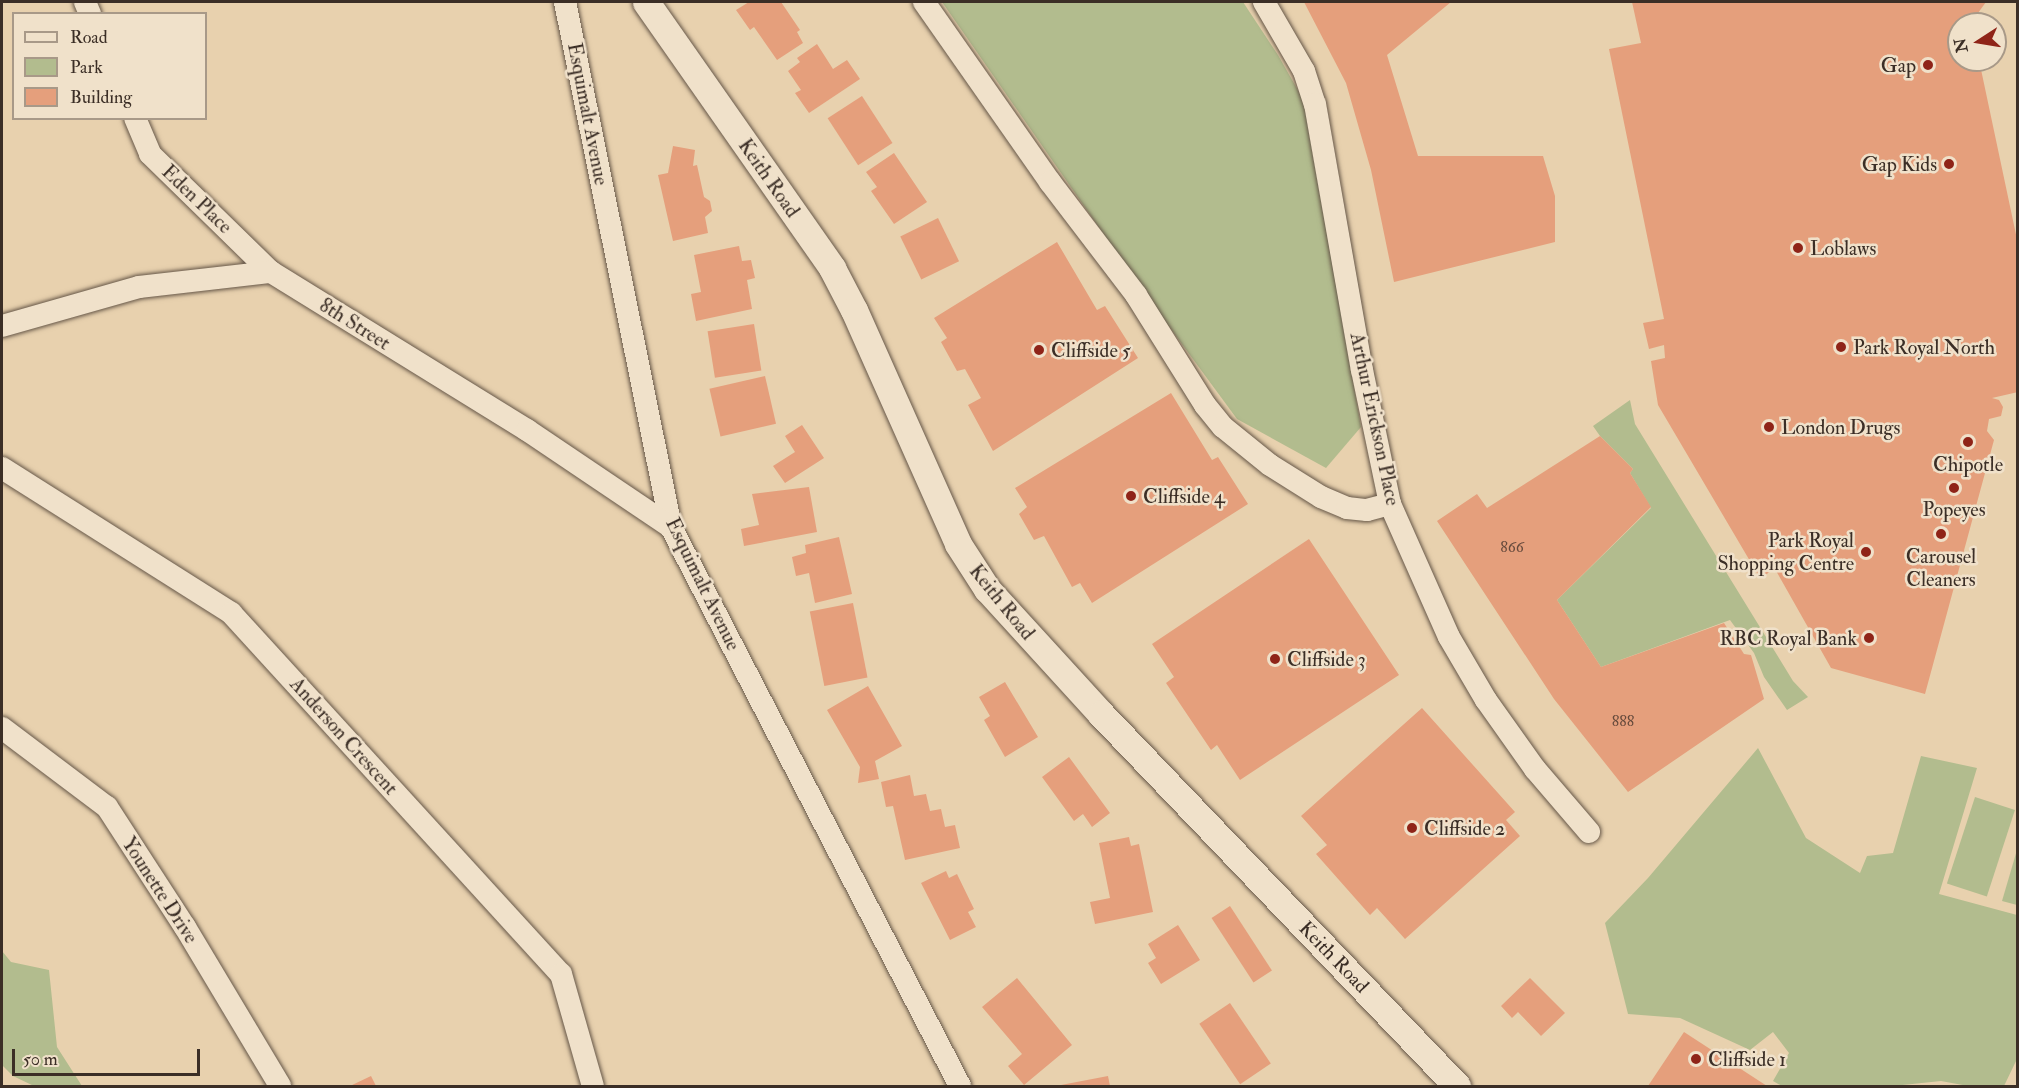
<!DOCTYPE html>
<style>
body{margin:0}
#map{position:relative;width:2019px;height:1088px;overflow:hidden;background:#e8d1ae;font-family:"IM FELL Double Pica",serif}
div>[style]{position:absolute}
.green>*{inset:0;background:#b2bc8e;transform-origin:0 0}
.building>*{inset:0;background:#e59f7c;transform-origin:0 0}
.roads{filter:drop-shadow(0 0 2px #665748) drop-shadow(0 0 2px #665748)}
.minor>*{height:22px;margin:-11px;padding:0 11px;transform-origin:11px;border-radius:11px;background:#f0e1ca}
.tertiary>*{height:27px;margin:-13.5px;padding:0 13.5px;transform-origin:13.5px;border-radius:13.5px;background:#f0e1ca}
.dots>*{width:16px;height:16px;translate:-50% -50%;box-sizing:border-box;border:3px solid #f0e1ca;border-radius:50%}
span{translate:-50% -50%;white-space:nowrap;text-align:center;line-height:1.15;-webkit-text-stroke:5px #f0e1ca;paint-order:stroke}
.number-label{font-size:16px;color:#664a3c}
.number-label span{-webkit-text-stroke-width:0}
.poi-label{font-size:20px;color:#3b2e26}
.right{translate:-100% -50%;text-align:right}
.left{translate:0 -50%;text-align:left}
.street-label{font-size:20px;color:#3b2e26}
.frame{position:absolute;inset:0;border:3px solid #3b2e26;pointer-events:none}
.legend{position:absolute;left:12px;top:12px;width:195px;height:108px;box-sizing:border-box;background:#f0e1ca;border:2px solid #a89988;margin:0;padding:8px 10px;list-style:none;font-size:18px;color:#3b2e26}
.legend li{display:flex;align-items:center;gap:12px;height:30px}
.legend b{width:30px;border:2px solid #a89988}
.north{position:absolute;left:1947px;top:12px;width:60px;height:60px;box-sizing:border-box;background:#f0e1ca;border:2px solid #a89988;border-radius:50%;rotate:258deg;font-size:16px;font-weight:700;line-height:24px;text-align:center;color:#3b2e26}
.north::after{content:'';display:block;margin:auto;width:21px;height:27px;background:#8f2418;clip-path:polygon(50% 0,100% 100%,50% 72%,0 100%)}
.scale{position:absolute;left:12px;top:1049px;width:188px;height:27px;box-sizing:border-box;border:3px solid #3b2e26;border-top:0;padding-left:8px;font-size:18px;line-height:21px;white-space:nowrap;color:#3b2e26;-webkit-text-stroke:4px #f0e1ca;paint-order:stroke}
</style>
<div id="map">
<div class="green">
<div style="clip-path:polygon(942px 2px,1243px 2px,1278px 55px,1304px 101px,1361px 427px,1326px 468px,1237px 419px,1148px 298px)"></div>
<div style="clip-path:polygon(1630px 400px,1635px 424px,1793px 681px,1808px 697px,1787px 710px,1764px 677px,1754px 653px,1730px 620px,1601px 667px,1557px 600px,1651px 508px,1630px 473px,1633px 469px,1600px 436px,1593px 426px)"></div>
<div style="clip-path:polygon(1758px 748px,1806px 838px,1860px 873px,1867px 856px,1893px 853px,1921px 756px,1977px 768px,1939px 894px,2017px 915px,2017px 1059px,2004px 1086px,1968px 1086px,1941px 1081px,1893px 1086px,1782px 1086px,1773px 1081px,1789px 1053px,1773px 1032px,1750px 1050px,1680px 1018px,1628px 1014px,1605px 923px,1648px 878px)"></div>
<div style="left:1975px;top:797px;width:42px;height:91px;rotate:18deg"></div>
<div style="clip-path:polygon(2017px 850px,2017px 905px,2002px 901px)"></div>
<div style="clip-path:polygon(2px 951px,11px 962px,49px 970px,57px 1047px,82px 1086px,34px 1086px,13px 1076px,2px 1065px)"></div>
</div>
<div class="building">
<div style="clip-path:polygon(749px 2px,781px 2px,800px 30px,797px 32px,803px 43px,777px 60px,754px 27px,750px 30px,736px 10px)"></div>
<div style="clip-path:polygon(1304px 2px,1451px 2px,1387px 55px,1418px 156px,1543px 156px,1555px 196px,1555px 242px,1394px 282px,1371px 170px,1346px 83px)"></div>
<div style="clip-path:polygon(1632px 2px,1986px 2px,1978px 13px,1970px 15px,1972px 24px,1959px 24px,1959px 60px,1979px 60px,2018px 244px,2018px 392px,1992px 398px,1999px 400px,2003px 407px,2001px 416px,1989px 419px,1987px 431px,1994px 440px,1925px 694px,1831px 668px,1775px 569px,1760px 578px,1658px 405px,1651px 361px,1665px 358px,1664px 345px,1649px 349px,1643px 323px,1664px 319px,1609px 49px,1641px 43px)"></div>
<div style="clip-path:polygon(817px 44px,833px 69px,847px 60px,860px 79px,809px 113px,795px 93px,801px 90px,788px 71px,800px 62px,797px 58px)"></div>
<div style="left:862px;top:96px;width:56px;height:41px;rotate:57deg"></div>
<div style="clip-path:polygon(673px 146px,695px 150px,693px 166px,697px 165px,704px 197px,710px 201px,712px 211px,705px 217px,708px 233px,673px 241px,658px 175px,668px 173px)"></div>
<div style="clip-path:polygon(894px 153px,927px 202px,894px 224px,871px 191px,877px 187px,866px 172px)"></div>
<div style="left:938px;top:218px;width:48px;height:42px;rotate:64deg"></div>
<div style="clip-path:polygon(1057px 242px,1097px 310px,1105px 306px,1138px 358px,993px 451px,968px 405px,981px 398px,965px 369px,957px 371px,941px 342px,947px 338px,934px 318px)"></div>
<div style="clip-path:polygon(739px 246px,742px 261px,751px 260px,755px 278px,747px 280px,752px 309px,696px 321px,691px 294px,701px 292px,694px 255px)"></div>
<div style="left:754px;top:324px;width:47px;height:47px;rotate:81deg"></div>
<div style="left:765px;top:376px;width:49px;height:57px;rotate:77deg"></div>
<div style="clip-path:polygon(1171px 393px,1212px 460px,1218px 457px,1248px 504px,1092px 603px,1080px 583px,1072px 587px,1044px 536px,1034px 540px,1019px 514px,1027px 507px,1015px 488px)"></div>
<div style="clip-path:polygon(802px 425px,824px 458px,785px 483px,773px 466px,795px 452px,785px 436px)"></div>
<div style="clip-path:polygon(1600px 436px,1633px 469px,1630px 473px,1651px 507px,1557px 600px,1601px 667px,1724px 623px,1744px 654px,1751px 655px,1764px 699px,1628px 792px,1554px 699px,1437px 521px,1477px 494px,1487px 508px)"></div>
<div style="clip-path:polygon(809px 487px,817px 532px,744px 546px,741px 529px,759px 525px,752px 494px)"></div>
<div style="clip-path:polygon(839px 537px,852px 594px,815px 603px,809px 573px,796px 576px,792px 557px,806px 553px,805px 545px)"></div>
<div style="clip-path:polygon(1309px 539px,1399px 675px,1240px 780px,1217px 745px,1211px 750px,1166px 683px,1174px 677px,1152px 644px)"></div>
<div style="left:853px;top:603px;width:76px;height:44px;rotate:79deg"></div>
<div style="clip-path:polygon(1005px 682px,1038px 737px,1005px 757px,984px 720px,990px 716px,979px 697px)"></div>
<div style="clip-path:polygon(868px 686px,902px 746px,875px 761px,879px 779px,858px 783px,860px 767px,827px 710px)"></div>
<div style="clip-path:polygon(1422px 708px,1515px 812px,1506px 820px,1520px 836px,1405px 939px,1377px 908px,1370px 915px,1316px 854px,1327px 845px,1301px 816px)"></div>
<div style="clip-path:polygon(1069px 757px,1110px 813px,1092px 827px,1083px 814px,1074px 821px,1042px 777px)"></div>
<div style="clip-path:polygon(910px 775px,914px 796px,926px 794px,930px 811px,941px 809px,945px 827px,955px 825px,960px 848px,905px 860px,893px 806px,886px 807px,881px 782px)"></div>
<div style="clip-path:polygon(1129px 837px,1131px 846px,1139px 844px,1153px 912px,1095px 924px,1090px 902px,1110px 898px,1099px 843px)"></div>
<div style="clip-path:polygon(946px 871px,949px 878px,957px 874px,974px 909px,968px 912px,976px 927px,950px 940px,921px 883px)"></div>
<div style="left:1230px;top:906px;width:77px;height:22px;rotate:57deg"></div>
<div style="clip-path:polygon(1178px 925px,1200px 960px,1161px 984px,1148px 963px,1156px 958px,1148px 944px)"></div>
<div style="clip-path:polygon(1017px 978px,1072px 1045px,1024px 1085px,1008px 1066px,1022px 1054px,982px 1007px)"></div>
<div style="clip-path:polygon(1530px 978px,1565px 1013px,1541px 1036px,1518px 1012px,1512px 1018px,1501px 1006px)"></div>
<div style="left:1230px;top:1003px;width:73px;height:37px;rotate:56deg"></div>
<div style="clip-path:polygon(1684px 1032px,1767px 1086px,1648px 1086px)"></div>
<div style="clip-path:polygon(371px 1076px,376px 1086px,350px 1086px)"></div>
<div style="clip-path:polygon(1108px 1076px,1110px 1086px,1061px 1086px,1061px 1085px)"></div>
</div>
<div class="roads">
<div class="minor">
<div style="left:85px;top:2px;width:13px;rotate:67deg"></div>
<div style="left:565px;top:2px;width:536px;rotate:78.59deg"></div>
<div style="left:671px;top:527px;width:629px;rotate:62.66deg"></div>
<div style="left:924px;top:2px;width:220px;rotate:55deg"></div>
<div style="left:1050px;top:182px;width:142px;rotate:52.7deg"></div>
<div style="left:1136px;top:295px;width:130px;rotate:57.9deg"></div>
<div style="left:1205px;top:405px;width:28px;rotate:51deg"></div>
<div style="left:1223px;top:427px;width:60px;rotate:39deg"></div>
<div style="left:1270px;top:465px;width:60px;rotate:32.1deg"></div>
<div style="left:1321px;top:497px;width:28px;rotate:23deg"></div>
<div style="left:1347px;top:508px;width:20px;rotate:6deg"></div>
<div style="left:1367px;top:510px;width:24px;rotate:-15deg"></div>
<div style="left:1264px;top:2px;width:80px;rotate:59.9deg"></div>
<div style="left:1304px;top:71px;width:35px;rotate:72deg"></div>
<div style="left:1315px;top:104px;width:270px;rotate:80deg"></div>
<div style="left:1362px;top:370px;width:137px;rotate:78.2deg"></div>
<div style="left:1390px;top:504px;width:145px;rotate:66.1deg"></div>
<div style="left:1449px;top:637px;width:73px;rotate:59.6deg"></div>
<div style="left:1486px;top:700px;width:85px;rotate:54.6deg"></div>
<div style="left:1535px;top:769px;width:83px;rotate:49.4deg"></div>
<div style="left:135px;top:118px;width:39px;rotate:67deg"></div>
<div style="left:150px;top:154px;width:169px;rotate:44.3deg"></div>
<div style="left:271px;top:272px;width:301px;rotate:31.7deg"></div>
<div style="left:527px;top:430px;width:174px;rotate:34deg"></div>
<div style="left:2px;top:326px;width:142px;rotate:-15.9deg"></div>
<div style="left:139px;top:287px;width:133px;rotate:-6.5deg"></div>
<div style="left:2px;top:468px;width:271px;rotate:32.3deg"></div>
<div style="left:231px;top:613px;width:489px;rotate:47.6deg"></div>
<div style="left:561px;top:974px;width:116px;rotate:74.1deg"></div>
<div style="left:2px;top:728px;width:131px;rotate:37deg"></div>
<div style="left:107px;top:807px;width:143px;rotate:57deg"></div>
<div style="left:185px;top:927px;width:185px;rotate:59.1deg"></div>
</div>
<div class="tertiary">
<div style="left:646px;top:2px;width:325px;rotate:55deg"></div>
<div style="left:832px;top:268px;width:47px;rotate:62.4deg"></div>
<div style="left:854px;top:310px;width:256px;rotate:66deg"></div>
<div style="left:958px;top:544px;width:54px;rotate:57.2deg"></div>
<div style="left:987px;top:589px;width:169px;rotate:47.6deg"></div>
<div style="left:1101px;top:714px;width:515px;rotate:46.26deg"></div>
</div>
</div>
<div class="dots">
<div style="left:1928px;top:65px;background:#8f2418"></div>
<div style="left:1949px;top:164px;background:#8f2418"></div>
<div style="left:1798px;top:248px;background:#8f2418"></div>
<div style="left:1841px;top:347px;background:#8f2418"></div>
<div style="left:1039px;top:350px;background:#8f2418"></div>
<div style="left:1769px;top:427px;background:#8f2418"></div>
<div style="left:1968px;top:442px;background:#8f2418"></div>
<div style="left:1954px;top:488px;background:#8f2418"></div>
<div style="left:1131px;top:496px;background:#8f2418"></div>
<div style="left:1941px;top:534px;background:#8f2418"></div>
<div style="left:1866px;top:552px;background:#8f2418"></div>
<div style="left:1869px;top:638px;background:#8f2418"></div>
<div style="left:1275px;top:659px;background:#8f2418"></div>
<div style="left:1412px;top:828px;background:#8f2418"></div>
<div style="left:1696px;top:1059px;background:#8f2418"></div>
</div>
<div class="number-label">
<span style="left:1512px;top:547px">866</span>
<span style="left:1623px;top:721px">888</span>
</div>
<div class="poi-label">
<span class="right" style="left:1916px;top:65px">Gap</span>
<span class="right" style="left:1937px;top:164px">Gap Kids</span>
<span class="left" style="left:1810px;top:248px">Loblaws</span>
<span class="left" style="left:1853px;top:347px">Park Royal North</span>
<span class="left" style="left:1051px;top:350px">Cliffside 5</span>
<span class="left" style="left:1781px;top:427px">London Drugs</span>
<span style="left:1968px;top:464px">Chipotle</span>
<span class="left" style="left:1143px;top:496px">Cliffside 4</span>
<span style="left:1954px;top:509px">Popeyes</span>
<span class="right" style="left:1854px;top:552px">Park Royal<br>Shopping Centre</span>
<span style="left:1941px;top:568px">Carousel<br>Cleaners</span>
<span class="right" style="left:1857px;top:638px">RBC Royal Bank</span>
<span class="left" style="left:1287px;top:659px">Cliffside 3</span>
<span class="left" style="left:1424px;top:828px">Cliffside 2</span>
<span class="left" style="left:1708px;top:1059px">Cliffside 1</span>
</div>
<div class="street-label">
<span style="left:588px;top:114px;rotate:79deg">Esquimalt Avenue</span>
<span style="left:769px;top:178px;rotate:55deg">Keith Road</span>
<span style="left:197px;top:199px;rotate:44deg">Eden Place</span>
<span style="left:355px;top:324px;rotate:32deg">8th Street</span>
<span style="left:1375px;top:419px;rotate:78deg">Arthur Erickson Place</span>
<span style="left:703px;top:584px;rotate:64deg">Esquimalt Avenue</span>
<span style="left:1002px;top:602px;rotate:51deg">Keith Road</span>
<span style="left:344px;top:736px;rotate:48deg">Anderson Crescent</span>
<span style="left:160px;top:890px;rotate:57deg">Younette Drive</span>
<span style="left:1334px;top:957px;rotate:46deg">Keith Road</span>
</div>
<div class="frame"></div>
<ul class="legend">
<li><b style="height:8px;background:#f0e1ca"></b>Road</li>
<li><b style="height:16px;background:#b2bc8e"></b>Park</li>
<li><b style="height:16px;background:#e59f7c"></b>Building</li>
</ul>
<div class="north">N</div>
<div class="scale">50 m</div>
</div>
